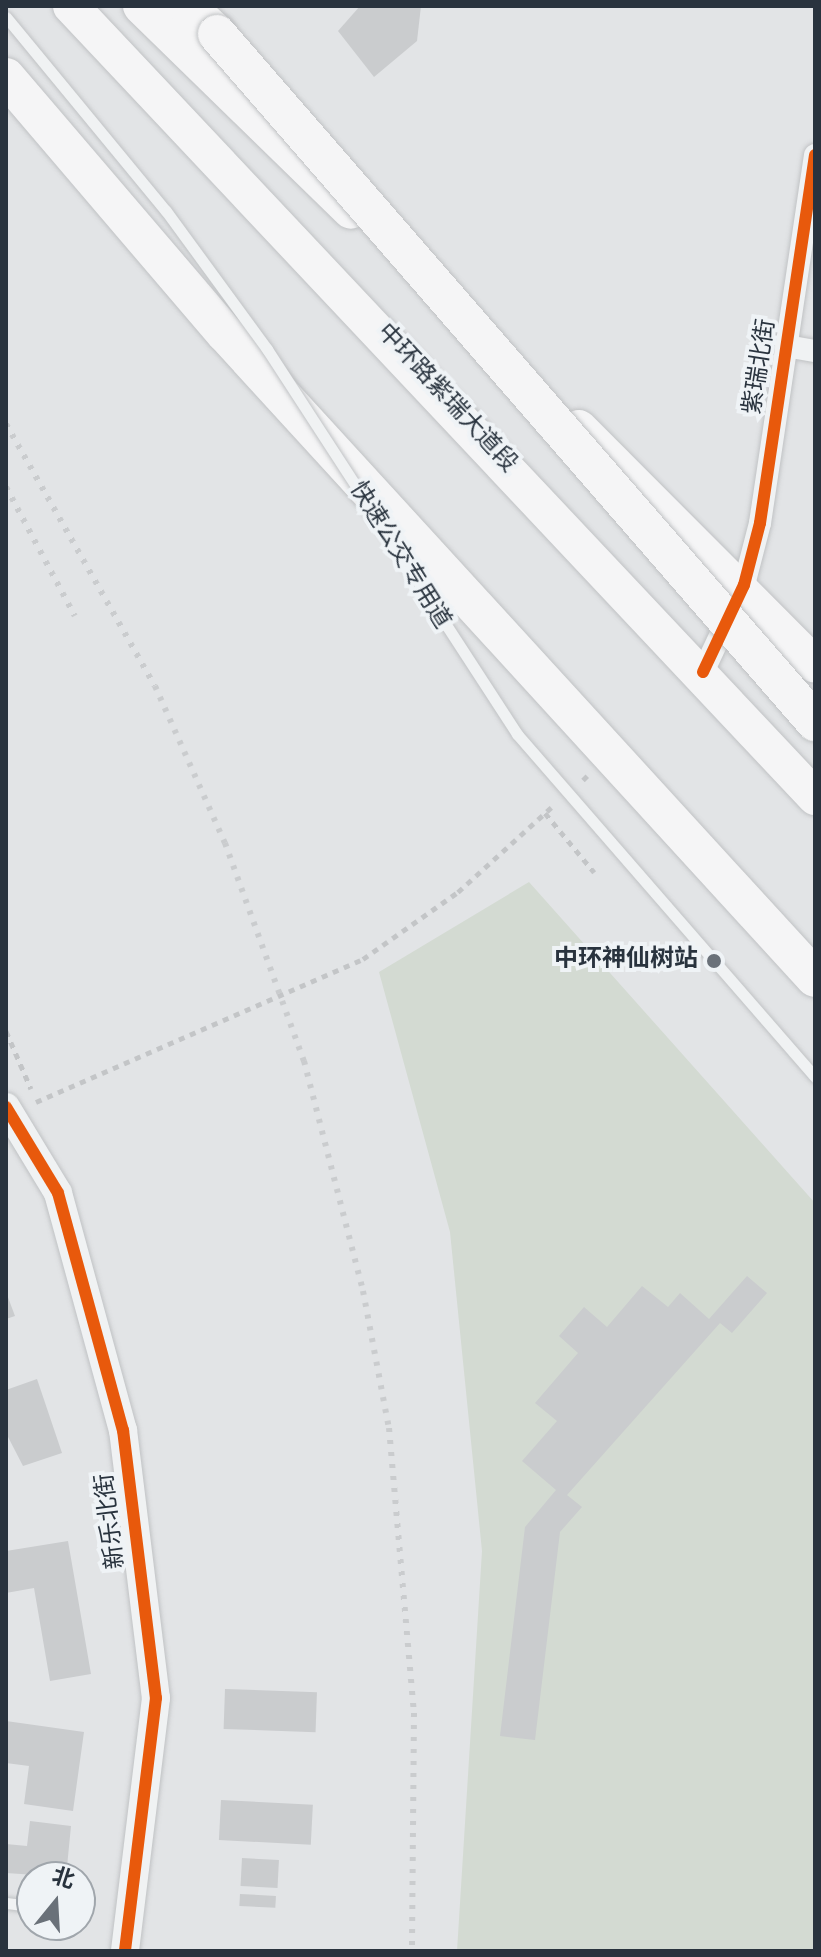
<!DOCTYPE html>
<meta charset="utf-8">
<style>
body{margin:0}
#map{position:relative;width:821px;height:1957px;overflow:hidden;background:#e2e4e6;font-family:Overpass,"Noto Sans SC",sans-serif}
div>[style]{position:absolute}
.green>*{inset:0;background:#d3dad2}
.building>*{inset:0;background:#caccce;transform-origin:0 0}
.path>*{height:5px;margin-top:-2.5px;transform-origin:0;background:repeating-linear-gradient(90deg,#c3c5c7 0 6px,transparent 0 12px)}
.roads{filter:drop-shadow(0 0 2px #c0c2c4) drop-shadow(0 0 2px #c0c2c4)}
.service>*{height:11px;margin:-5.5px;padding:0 5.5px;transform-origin:5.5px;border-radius:5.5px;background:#f0f2f3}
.minor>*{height:22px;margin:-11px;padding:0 11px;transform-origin:11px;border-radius:11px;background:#f0f2f3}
.tertiary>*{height:28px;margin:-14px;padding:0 14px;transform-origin:14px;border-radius:14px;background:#f0f2f3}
.primary>*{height:36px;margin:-18px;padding:0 18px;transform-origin:18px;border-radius:18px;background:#f5f5f6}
.trunk>*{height:38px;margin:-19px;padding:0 19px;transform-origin:19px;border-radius:19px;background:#f5f5f6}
.rail>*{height:6px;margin-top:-3px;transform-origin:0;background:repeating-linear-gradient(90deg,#caccce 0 4px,transparent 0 12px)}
.path-bridge>*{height:5px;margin-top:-2.5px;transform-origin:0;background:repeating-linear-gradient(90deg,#c3c5c7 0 6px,transparent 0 12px)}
.bridges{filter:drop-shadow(0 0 2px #c0c2c4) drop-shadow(0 0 2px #c0c2c4)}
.service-bridge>*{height:11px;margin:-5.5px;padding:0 5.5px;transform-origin:5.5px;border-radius:5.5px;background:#f0f2f3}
.trunk-bridge>*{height:38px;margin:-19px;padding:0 19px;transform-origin:19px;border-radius:19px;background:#f5f5f6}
.cycleway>*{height:12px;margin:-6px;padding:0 6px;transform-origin:6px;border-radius:6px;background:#e8590c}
.dots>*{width:22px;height:22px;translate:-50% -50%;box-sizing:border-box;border:4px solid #eff3f6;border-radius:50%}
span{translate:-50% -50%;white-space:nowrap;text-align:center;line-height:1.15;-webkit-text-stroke:8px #eff3f6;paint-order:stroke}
.street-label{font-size:24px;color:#29333e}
.poi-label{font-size:24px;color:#29333e;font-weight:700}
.right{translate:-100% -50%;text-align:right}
.frame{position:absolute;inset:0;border:8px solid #29333e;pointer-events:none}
.north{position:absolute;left:16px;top:1861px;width:80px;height:80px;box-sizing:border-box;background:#eff3f6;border:2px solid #a0a6ac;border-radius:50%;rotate:18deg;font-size:22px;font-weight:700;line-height:32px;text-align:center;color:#29333e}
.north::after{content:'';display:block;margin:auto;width:28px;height:36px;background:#6a7179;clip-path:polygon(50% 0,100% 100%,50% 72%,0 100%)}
</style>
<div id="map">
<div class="green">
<div style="clip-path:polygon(529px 882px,815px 1203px,815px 1951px,457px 1951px,482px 1551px,450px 1232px,379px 972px)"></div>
</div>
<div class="building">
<div style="clip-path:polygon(360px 6px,421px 6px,417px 41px,374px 77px,338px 31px)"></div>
<div style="clip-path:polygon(747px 1276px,767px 1293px,732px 1333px,720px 1323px,567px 1495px,582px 1507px,560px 1532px,535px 1740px,500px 1736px,525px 1527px,556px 1490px,522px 1461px,557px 1421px,535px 1403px,578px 1353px,559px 1336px,584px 1307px,607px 1327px,642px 1286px,668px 1307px,680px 1293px,709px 1319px)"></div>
<div style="clip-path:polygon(6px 1292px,15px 1316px,6px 1319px)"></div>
<div style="clip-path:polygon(37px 1379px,62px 1453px,23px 1466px,6px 1433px,6px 1390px)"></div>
<div style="clip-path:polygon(68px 1541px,91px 1674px,50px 1681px,34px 1588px,6px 1593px,6px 1551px)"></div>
<div style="left:225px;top:1689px;width:92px;height:40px;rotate:2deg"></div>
<div style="clip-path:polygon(6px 1721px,84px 1732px,73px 1811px,24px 1804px,29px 1766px,6px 1763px)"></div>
<div style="left:221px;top:1800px;width:92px;height:40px;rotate:3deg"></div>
<div style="clip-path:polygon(30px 1821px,71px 1826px,66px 1877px,6px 1873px,6px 1844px,27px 1846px)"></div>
<div style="left:242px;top:1858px;width:37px;height:28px;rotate:3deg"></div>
<div style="left:240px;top:1894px;width:36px;height:12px;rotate:3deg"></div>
</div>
<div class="path">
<div style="left:545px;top:813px;width:77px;rotate:50.3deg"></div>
<div style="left:6px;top:1031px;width:63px;rotate:66.7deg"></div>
</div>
<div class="roads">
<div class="service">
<div style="left:6px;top:1903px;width:26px;rotate:7deg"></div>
</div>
<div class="minor">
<div style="left:786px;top:346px;width:29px;rotate:10deg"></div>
<div style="left:703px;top:672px;width:96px;rotate:-64.8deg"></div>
<div style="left:744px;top:585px;width:64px;rotate:-75.5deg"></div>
<div style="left:760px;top:523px;width:372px;rotate:-81.5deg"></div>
</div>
<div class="tertiary">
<div style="left:6px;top:1107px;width:100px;rotate:58.8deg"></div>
<div style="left:58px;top:1193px;width:246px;rotate:74.7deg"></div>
<div style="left:123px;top:1430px;width:270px;rotate:83deg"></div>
<div style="left:156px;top:1698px;width:255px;rotate:97deg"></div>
</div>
<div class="primary">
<div style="left:71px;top:6px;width:1086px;rotate:46.75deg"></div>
<div style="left:141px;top:6px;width:293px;rotate:44.3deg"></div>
<div style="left:579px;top:428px;width:334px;rotate:45.1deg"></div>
</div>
<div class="trunk">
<div style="left:187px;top:6px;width:41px;rotate:43deg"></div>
<div style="left:6px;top:77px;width:337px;rotate:49.5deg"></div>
<div style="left:225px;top:333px;width:874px;rotate:47.55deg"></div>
</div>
</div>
<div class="rail">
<div style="left:6px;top:424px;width:301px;rotate:60.4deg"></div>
<div style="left:155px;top:686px;width:172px;rotate:66deg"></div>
<div style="left:225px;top:843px;width:232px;rotate:70.1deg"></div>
<div style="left:304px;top:1061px;width:237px;rotate:75.6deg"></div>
<div style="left:363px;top:1291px;width:139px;rotate:79.3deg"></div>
<div style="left:389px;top:1428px;width:286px;rotate:85deg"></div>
<div style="left:414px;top:1713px;width:238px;rotate:90.5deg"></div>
<div style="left:6px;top:487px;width:146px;rotate:61.9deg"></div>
</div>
<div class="path-bridge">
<div style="left:583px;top:780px;width:11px;rotate:-45deg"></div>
<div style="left:36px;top:1102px;width:357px;rotate:-23.6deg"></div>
<div style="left:363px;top:959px;width:116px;rotate:-35.2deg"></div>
<div style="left:458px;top:892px;width:130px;rotate:-42.2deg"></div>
</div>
<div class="bridges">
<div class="service-bridge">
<div style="left:6px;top:17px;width:251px;rotate:50.5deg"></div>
<div style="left:166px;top:211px;width:171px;rotate:53.8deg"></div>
<div style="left:267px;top:349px;width:459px;rotate:57deg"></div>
<div style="left:517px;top:734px;width:454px;rotate:49deg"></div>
</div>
<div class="trunk-bridge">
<div style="left:217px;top:34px;width:912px;rotate:49deg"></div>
</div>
</div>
<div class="cycleway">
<div style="left:703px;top:672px;width:96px;rotate:-64.8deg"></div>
<div style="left:744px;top:585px;width:64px;rotate:-75.5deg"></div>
<div style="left:760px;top:523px;width:372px;rotate:-81.5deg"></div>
<div style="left:6px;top:1107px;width:100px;rotate:58.8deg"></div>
<div style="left:58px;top:1193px;width:246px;rotate:74.7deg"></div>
<div style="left:123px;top:1430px;width:270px;rotate:83deg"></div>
<div style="left:156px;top:1698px;width:255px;rotate:97deg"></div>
</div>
<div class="dots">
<div style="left:714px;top:961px;background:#6a7179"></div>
</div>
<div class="street-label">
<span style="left:761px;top:367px;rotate:-81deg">紫瑞北街</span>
<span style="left:446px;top:399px;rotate:47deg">中环路紫瑞大道段</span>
<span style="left:399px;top:556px;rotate:58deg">快速公交专用道</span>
<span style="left:112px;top:1521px;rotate:-97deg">新乐北街</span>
</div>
<div class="poi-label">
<span class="right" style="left:698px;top:961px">中环神仙树站</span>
</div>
<div class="frame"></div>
<div class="north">北</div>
</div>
